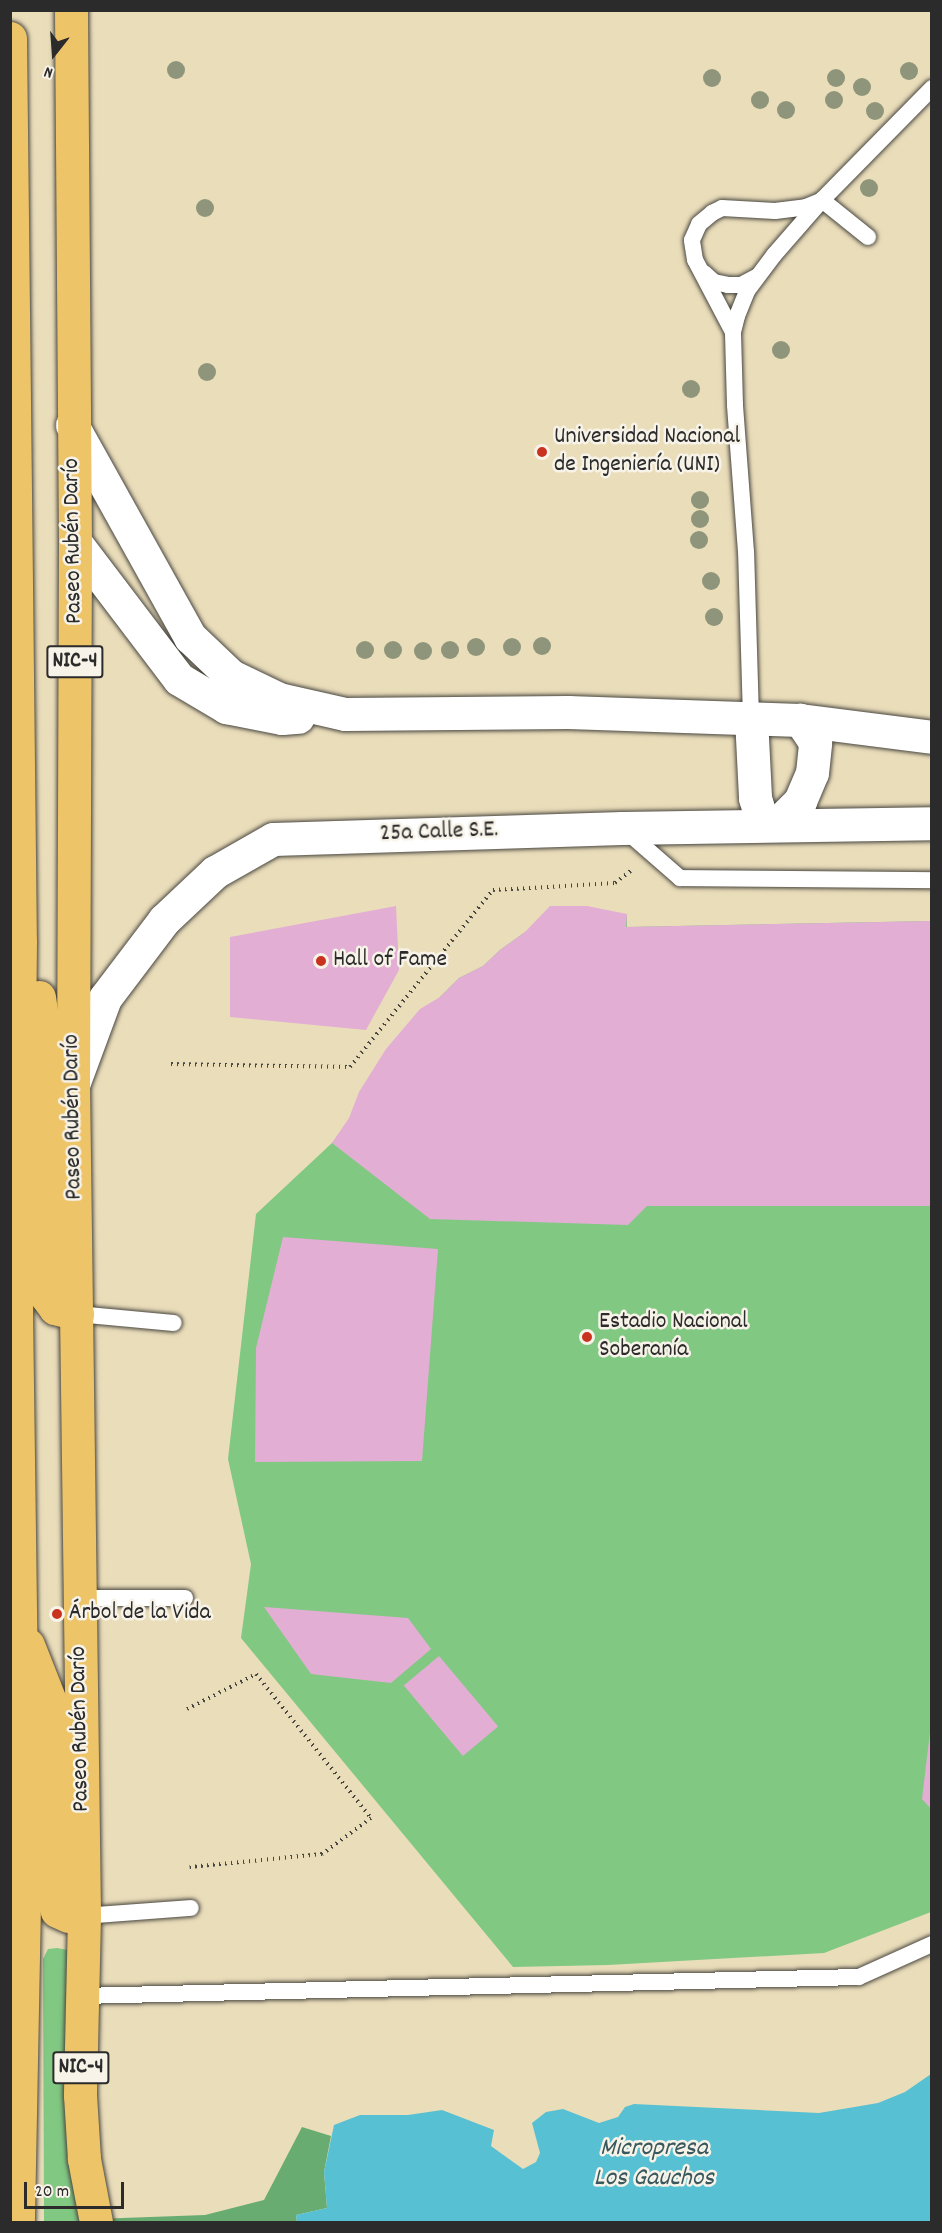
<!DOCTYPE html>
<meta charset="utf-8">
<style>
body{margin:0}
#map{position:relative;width:942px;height:2233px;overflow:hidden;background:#eaddba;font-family:Dekko,sans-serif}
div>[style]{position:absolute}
.green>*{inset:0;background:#81c883}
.forest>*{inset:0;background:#68ac71}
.water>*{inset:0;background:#57c1d3}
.building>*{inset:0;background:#e3aed3;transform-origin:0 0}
.path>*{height:4px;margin-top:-2px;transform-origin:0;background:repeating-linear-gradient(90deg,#484640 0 1.5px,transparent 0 6px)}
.roads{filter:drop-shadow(0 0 2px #484640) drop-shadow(0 0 2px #484640)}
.lane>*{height:16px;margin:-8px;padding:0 8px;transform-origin:8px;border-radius:8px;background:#fff}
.street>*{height:33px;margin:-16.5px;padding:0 16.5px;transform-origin:16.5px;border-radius:16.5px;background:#fff}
.highway>*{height:33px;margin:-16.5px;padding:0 16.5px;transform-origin:16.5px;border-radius:16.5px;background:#eec469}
.trees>*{width:18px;height:18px;margin:-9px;border-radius:50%;background:#8f957a}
.dots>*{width:16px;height:16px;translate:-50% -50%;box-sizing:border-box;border:3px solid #f7f3e8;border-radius:50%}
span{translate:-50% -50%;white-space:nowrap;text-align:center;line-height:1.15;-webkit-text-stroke:5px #f7f3e8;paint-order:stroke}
.shield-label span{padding:2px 4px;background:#f7f3e8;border:2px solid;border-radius:4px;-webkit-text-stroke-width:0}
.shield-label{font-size:22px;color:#2b2b2b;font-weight:700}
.poi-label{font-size:24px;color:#2b2b2b}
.left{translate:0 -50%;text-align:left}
.street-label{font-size:24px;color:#2b2b2b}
.water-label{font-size:26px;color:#38585d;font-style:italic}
.frame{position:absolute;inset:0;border:12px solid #2b2b2b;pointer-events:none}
.north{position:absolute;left:24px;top:24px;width:60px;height:60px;-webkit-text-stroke:4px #f7f3e8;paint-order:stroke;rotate:197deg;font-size:16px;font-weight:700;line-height:24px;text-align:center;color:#2b2b2b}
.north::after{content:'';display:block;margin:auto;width:21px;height:27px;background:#2b2b2b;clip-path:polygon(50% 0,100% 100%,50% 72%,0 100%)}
.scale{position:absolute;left:24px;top:2182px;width:100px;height:27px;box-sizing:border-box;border:3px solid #2b2b2b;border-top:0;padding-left:8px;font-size:18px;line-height:21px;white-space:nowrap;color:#2b2b2b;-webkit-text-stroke:4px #f7f3e8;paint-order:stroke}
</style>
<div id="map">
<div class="green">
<div style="clip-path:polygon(627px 914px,627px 927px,931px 921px,931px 1912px,824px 1953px,608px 1965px,513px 1967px,241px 1638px,251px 1564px,228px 1459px,256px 1214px,332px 1143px,440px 997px,459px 978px,483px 966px,500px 950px,525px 932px)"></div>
<div style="clip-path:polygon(57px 1948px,68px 1950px,80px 2222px,44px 2222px,43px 1959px,48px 1949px)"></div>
</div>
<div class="forest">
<div style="clip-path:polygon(302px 2127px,331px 2136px,324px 2172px,327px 2208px,296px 2215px,297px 2222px,96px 2222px,95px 2219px,205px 2215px,264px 2200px)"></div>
</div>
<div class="water">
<div style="clip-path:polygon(931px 2074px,931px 2222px,297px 2222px,296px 2215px,327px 2208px,324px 2172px,334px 2125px,360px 2115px,408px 2115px,442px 2110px,494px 2130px,491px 2146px,523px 2169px,536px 2162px,540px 2153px,532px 2123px,546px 2112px,563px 2109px,599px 2123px,618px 2117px,625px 2107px,634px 2104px,819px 2113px,878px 2103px,905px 2092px)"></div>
</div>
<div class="building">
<div style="clip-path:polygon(396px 906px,399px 970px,366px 1030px,230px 1017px,230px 937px)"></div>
<div style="clip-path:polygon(550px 906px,587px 906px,627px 914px,626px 927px,932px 921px,932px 1206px,647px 1206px,628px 1225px,430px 1219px,332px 1143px,349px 1118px,359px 1092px,386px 1049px,420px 1009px,440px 997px,459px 978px,483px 966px,500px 950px,525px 932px)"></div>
<div style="clip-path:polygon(283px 1237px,438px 1249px,422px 1461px,255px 1462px,256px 1348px)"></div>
<div style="clip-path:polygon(264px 1607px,408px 1618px,431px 1649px,391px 1683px,311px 1674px)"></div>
<div style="left:439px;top:1656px;width:92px;height:46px;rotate:50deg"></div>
<div style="clip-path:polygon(930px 1732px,932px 1732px,932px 1810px,922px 1799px)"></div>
</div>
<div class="path">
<div style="left:171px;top:1064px;width:179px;rotate:1deg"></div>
<div style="left:350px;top:1067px;width:228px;rotate:-51.1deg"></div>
<div style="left:493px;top:890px;width:122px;rotate:-3.3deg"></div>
<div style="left:615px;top:883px;width:23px;rotate:-38deg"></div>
<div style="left:187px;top:1709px;width:77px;rotate:-26.9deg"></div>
<div style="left:256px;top:1674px;width:184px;rotate:51.4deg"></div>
<div style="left:371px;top:1818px;width:61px;rotate:143.7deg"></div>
<div style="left:322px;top:1854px;width:133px;rotate:174.4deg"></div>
</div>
<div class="roads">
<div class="lane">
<div style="left:822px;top:200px;width:59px;rotate:38.8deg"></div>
<div style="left:704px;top:273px;width:13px;rotate:42deg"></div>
<div style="left:714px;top:282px;width:14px;rotate:12deg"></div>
<div style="left:728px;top:285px;width:13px"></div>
<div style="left:741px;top:285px;width:17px;rotate:-28deg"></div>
<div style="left:733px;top:332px;width:81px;rotate:-117.8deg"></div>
<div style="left:695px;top:260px;width:20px;rotate:-99deg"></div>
<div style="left:692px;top:240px;width:17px;rotate:-66deg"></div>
<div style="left:699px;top:224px;width:17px;rotate:-40deg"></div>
<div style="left:712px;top:213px;width:11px;rotate:-27deg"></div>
<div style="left:722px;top:208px;width:53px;rotate:3.2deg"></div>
<div style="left:775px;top:211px;width:31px;rotate:-7deg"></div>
<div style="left:806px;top:207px;width:16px;rotate:-22deg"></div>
<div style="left:751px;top:718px;width:166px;rotate:-91.7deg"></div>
<div style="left:746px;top:552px;width:147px;rotate:-94.3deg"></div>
<div style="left:735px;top:405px;width:73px;rotate:-91.6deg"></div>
<div style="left:733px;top:332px;width:16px;rotate:-76deg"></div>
<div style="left:737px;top:316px;width:27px;rotate:-68deg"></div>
<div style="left:747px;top:291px;width:45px;rotate:-53.1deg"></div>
<div style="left:774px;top:255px;width:73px;rotate:-48.9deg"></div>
<div style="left:822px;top:200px;width:157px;rotate:-45.5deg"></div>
<div style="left:625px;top:830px;width:73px;rotate:41.1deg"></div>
<div style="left:680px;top:878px;width:252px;rotate:0.5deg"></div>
<div style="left:77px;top:1314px;width:97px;rotate:5.3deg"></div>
<div style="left:79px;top:1598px;width:106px"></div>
<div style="left:84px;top:1916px;width:107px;rotate:-4.3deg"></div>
<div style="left:81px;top:1996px;width:778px;rotate:-1.4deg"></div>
<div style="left:859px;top:1977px;width:80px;rotate:-24.3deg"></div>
</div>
<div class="street">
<div style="left:72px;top:425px;width:243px;rotate:60.9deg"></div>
<div style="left:190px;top:637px;width:57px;rotate:43.6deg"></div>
<div style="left:231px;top:676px;width:53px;rotate:25.6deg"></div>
<div style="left:279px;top:699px;width:68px;rotate:12.8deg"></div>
<div style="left:345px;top:714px;width:223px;rotate:-0.5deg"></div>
<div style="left:568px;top:712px;width:232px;rotate:2deg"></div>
<div style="left:800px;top:720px;width:133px;rotate:7.3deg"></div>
<div style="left:75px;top:542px;width:172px;rotate:52.8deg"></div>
<div style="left:179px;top:679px;width:55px;rotate:30.8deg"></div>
<div style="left:226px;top:707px;width:57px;rotate:11.1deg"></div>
<div style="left:282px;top:718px;width:16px;rotate:-4deg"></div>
<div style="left:751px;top:718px;width:80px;rotate:87.1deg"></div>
<div style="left:755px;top:798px;width:28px;rotate:73deg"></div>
<div style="left:777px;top:824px;width:33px;rotate:-45deg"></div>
<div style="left:800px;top:801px;width:30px;rotate:-67deg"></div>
<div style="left:812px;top:773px;width:31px;rotate:-84deg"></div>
<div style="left:815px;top:742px;width:27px;rotate:-124deg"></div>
<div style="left:74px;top:1082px;width:90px;rotate:-69.7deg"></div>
<div style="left:105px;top:998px;width:98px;rotate:-52.9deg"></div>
<div style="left:164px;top:920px;width:70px;rotate:-43.3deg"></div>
<div style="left:215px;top:872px;width:67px;rotate:-29.6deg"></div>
<div style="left:273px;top:839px;width:349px;rotate:-1.8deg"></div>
<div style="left:622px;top:828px;width:310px;rotate:-0.9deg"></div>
</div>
<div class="highway">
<div style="left:71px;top:10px;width:532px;rotate:89.57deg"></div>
<div style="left:75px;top:542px;width:542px;rotate:90.21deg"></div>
<div style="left:73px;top:1084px;width:832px;rotate:89.24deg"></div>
<div style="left:84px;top:1916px;width:179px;rotate:91.3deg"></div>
<div style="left:80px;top:2095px;width:64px;rotate:86.4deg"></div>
<div style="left:84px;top:2159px;width:64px;rotate:79.2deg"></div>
<div style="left:10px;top:38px;width:903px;rotate:89.37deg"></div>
<div style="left:20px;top:941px;width:370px;rotate:90.6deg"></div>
<div style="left:16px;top:1311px;width:593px;rotate:89.23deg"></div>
<div style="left:24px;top:1904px;width:318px;rotate:91.1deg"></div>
<div style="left:39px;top:997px;width:22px;rotate:82deg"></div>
<div style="left:42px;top:1019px;width:278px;rotate:89deg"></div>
<div style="left:47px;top:1297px;width:14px;rotate:54deg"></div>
<div style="left:55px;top:1308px;width:23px;rotate:15deg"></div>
<div style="left:28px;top:1645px;width:71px;rotate:68.5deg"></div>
<div style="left:54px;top:1711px;width:190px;rotate:90deg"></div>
<div style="left:54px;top:1901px;width:10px;rotate:73deg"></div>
<div style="left:57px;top:1911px;width:12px;rotate:24deg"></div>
</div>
</div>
<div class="trees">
<div style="left:176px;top:70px"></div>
<div style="left:909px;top:71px"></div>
<div style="left:712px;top:78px"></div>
<div style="left:836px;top:78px"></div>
<div style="left:862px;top:87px"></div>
<div style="left:760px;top:100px"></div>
<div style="left:834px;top:100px"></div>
<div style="left:786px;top:110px"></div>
<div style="left:875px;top:111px"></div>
<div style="left:869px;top:188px"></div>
<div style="left:205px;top:208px"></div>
<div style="left:781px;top:350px"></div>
<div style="left:207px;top:372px"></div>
<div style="left:691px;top:389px"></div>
<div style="left:700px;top:500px"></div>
<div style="left:700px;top:519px"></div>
<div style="left:699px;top:540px"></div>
<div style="left:711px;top:581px"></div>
<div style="left:714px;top:617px"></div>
<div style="left:542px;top:646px"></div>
<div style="left:476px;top:647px"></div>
<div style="left:512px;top:647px"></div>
<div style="left:365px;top:650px"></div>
<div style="left:393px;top:650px"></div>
<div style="left:450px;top:650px"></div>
<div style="left:423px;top:651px"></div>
</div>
<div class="dots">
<div style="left:542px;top:452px;background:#c8321e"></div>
<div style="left:321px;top:961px;background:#c8321e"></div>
<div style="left:587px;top:1337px;background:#c8321e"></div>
<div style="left:57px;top:1614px;background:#c8321e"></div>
</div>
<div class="shield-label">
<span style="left:75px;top:662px">NIC-4</span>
<span style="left:81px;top:2068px">NIC-4</span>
</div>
<div class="poi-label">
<span class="left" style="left:554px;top:452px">Universidad Nacional<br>de Ingeniería (UNI)</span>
<span class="left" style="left:333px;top:961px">Hall of Fame</span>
<span class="left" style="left:599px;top:1337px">Estadio Nacional<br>Soberanía</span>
<span class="left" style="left:69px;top:1614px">Árbol de la Vida</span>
</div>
<div class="street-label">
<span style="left:74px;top:541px;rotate:-91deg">Paseo Rubén Darío</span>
<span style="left:439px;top:833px;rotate:-2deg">25a Calle S.E.</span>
<span style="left:74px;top:1117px;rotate:-91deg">Paseo Rubén Darío</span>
<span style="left:81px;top:1729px;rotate:-91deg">Paseo Rubén Darío</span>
</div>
<div class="water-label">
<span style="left:654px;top:2164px">Micropresa<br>Los Gauchos</span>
</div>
<div class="frame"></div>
<div class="north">N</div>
<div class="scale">20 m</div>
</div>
